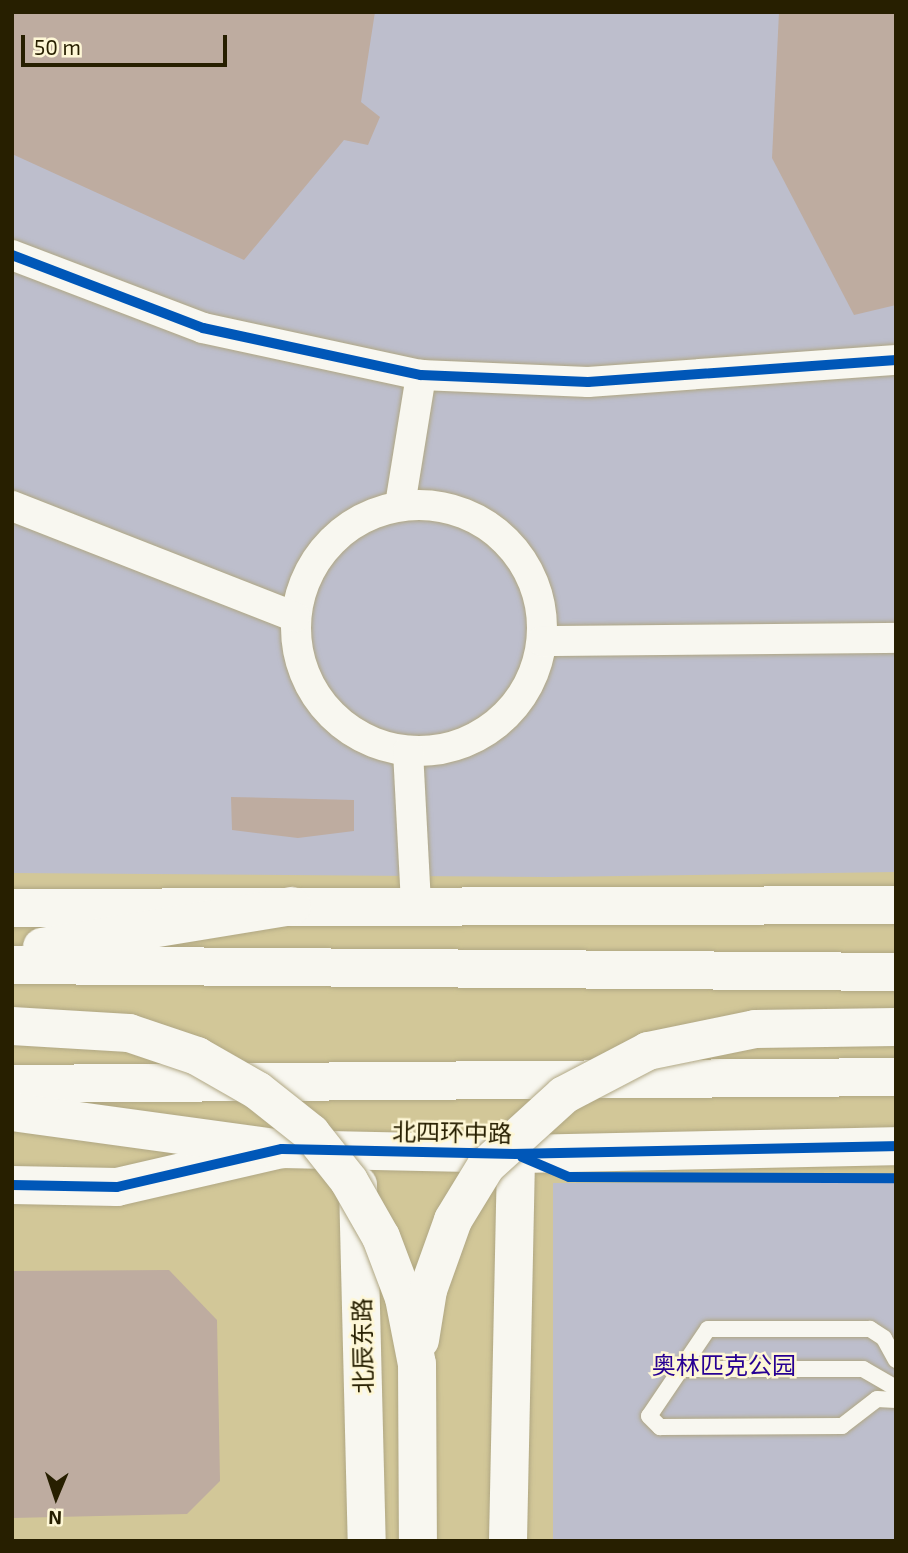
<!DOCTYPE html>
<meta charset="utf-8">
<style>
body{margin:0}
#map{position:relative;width:908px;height:1553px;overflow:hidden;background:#d2c798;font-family:"Exo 2","Noto Sans SC",sans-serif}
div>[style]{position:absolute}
.green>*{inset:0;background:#bdbecc;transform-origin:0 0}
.building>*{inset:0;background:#beaca0}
.roads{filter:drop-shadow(0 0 2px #b0a783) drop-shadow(0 0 2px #b0a783)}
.lane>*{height:16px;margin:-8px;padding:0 8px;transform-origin:8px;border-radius:8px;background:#f8f7f0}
.street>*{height:30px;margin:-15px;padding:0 15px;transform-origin:15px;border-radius:15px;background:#f8f7f0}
.street>.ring{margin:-15px;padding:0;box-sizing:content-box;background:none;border:30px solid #f8f7f0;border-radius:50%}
.secondary>*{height:38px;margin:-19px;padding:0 19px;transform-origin:19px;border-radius:19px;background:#f8f7f0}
.highway>*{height:38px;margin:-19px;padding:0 19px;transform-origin:19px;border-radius:19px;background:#f8f7f0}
.bridges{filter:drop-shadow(0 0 2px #b0a783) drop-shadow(0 0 2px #b0a783)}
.highway-bridge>*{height:38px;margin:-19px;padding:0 19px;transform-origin:19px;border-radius:19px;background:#f8f7f0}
.cycleway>*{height:10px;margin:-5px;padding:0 5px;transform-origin:5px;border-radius:5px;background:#0057b8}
span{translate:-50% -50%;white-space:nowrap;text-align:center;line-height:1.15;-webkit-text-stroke:5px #fef7d6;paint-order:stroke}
.street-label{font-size:24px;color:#271f00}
.park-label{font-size:24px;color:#270093}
.frame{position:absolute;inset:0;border:14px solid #271f00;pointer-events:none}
.north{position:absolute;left:21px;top:1462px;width:70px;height:70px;-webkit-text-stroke:5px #fef7d6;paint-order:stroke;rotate:182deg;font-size:19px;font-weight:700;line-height:28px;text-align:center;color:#271f00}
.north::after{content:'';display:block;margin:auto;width:24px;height:32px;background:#271f00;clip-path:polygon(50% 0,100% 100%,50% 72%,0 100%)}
.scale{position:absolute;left:21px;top:35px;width:206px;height:32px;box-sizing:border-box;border:4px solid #271f00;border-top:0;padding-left:9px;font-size:21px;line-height:24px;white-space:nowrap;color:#271f00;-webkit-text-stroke:5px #fef7d6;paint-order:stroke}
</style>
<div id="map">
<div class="green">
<div style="clip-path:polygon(12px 12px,896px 12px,896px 872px,552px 877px,12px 873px)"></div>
<div style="left:896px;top:1183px;width:358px;height:343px;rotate:90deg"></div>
</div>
<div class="building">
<div style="clip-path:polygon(12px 12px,375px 12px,361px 102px,380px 117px,368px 145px,344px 140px,244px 260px,12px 154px)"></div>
<div style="clip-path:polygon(779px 12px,896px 12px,896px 305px,854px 315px,772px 158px)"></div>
<div style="clip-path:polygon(231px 797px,354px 800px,354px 831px,298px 838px,232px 830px)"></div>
<div style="clip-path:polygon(169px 1270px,217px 1320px,220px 1481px,187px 1514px,12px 1518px,12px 1271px)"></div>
</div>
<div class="roads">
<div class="lane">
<div style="left:896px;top:1360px;width:25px;rotate:-119deg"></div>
<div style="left:884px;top:1338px;width:17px;rotate:-147deg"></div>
<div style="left:870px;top:1329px;width:162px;rotate:180deg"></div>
<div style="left:708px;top:1329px;width:105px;rotate:124.1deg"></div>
<div style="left:649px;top:1416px;width:16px;rotate:45deg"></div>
<div style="left:660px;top:1427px;width:182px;rotate:-0.3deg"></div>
<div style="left:842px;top:1426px;width:44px;rotate:-37.6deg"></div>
<div style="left:877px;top:1399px;width:19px;rotate:3deg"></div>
<div style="left:677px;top:1369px;width:186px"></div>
<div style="left:863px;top:1369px;width:38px;rotate:30deg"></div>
</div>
<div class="street">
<div style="left:12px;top:255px;width:204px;rotate:20.9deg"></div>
<div style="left:203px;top:328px;width:223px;rotate:12.2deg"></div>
<div style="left:421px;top:375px;width:167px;rotate:2.4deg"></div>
<div style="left:588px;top:382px;width:309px;rotate:-4.1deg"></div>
<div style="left:400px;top:505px;width:132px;rotate:-80.8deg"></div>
<div class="ring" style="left:296px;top:505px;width:216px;height:216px"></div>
<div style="left:12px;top:506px;width:304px;rotate:21.4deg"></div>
<div style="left:542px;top:641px;width:354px;rotate:-0.5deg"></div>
<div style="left:408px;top:751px;width:155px;rotate:87deg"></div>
</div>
<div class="secondary">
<div style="left:12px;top:908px;width:884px;rotate:-0.19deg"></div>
<div style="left:12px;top:1185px;width:105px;rotate:1.1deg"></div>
<div style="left:117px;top:1187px;width:169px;rotate:-13deg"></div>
<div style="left:282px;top:1149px;width:234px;rotate:1.2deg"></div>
<div style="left:516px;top:1154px;width:380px;rotate:-1.2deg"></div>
<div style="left:358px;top:1185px;width:356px;rotate:88.6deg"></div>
<div style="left:508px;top:1541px;width:387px;rotate:-88.8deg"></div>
</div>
<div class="highway">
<div style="left:42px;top:947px;width:253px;rotate:-9.3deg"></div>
<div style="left:12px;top:965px;width:884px;rotate:0.45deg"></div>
<div style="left:12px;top:1084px;width:884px;rotate:-0.45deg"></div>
<div style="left:12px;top:1112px;width:273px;rotate:7.8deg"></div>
</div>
</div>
<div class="bridges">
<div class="highway-bridge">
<div style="left:12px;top:1026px;width:117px;rotate:3.4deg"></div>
<div style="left:129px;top:1033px;width:72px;rotate:18.7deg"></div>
<div style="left:197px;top:1056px;width:70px;rotate:29.8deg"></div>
<div style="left:258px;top:1091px;width:68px;rotate:38.4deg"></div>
<div style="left:311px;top:1133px;width:61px;rotate:51.6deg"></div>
<div style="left:349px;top:1181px;width:64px;rotate:60.3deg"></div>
<div style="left:381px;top:1237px;width:65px;rotate:69.3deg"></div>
<div style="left:404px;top:1298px;width:67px;rotate:78.9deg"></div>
<div style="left:417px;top:1364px;width:177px;rotate:89.7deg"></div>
<div style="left:420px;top:1340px;width:51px;rotate:-80.9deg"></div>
<div style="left:428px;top:1290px;width:74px;rotate:-70.3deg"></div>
<div style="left:453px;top:1220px;width:63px;rotate:-58.6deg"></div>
<div style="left:486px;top:1166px;width:105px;rotate:-42.3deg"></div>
<div style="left:564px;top:1095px;width:95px;rotate:-27.6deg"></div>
<div style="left:648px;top:1051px;width:109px;rotate:-11.6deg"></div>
<div style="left:755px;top:1029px;width:141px;rotate:-0.8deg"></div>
</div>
</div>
<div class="cycleway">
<div style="left:12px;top:255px;width:204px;rotate:20.9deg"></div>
<div style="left:203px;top:328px;width:223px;rotate:12.2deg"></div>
<div style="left:421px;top:375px;width:167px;rotate:2.4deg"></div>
<div style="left:588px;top:382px;width:309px;rotate:-4.1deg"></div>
<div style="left:522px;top:1157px;width:51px;rotate:23.1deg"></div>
<div style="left:569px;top:1177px;width:327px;rotate:0.2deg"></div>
<div style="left:12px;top:1185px;width:105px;rotate:1.1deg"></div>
<div style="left:117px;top:1187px;width:169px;rotate:-13deg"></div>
<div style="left:282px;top:1149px;width:234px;rotate:1.2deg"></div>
<div style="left:516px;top:1154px;width:380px;rotate:-1.2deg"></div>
</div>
<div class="street-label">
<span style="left:452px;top:1132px;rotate:1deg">北四环中路</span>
<span style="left:362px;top:1346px;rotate:-91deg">北辰东路</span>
</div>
<div class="park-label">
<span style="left:724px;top:1365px">奥林匹克公园</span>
</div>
<div class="frame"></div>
<div class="north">N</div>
<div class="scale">50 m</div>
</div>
